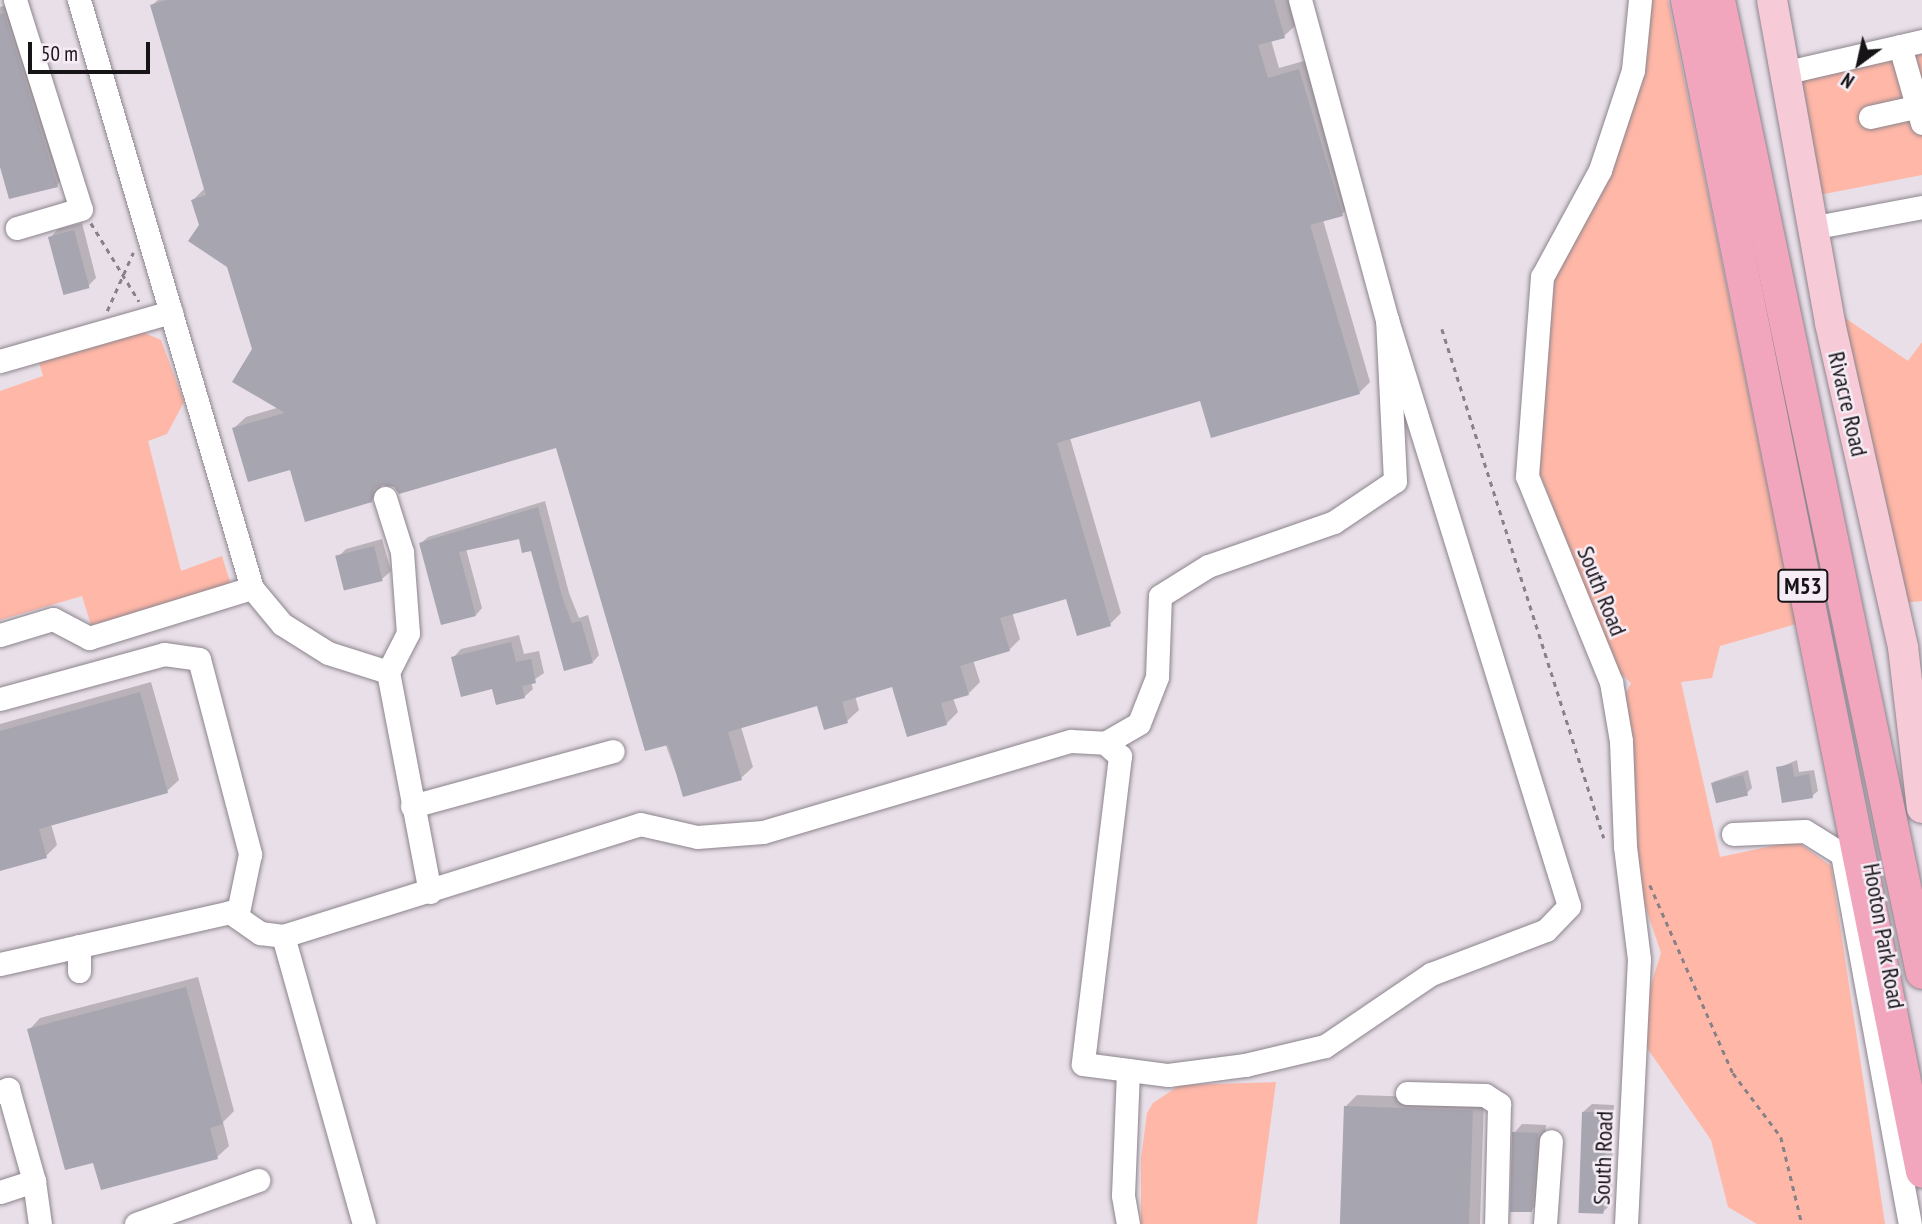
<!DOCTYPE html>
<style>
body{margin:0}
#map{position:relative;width:1922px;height:1224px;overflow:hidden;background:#e8dfe8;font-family:"PT Sans Narrow",sans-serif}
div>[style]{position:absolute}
.green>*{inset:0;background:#ffb7a7}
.shadow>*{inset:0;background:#0003}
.building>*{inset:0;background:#a7a5b0;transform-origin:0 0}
.path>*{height:2.5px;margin-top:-1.25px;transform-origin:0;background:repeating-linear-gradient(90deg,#888288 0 5px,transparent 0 10px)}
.roads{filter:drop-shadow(0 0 2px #8c848c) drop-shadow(0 0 2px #8c848c)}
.minor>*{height:23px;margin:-11.5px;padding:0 11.5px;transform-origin:11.5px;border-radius:11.5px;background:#fff}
.major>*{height:30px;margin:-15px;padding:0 15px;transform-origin:15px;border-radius:15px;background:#f7cad7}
.highway>*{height:33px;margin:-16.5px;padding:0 16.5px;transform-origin:16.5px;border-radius:16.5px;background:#f1a6bd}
span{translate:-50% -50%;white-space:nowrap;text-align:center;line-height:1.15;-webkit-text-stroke:5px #f5ecf5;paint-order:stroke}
.shield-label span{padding:2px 5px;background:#f5ecf5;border:2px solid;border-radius:5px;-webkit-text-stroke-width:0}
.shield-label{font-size:23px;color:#171417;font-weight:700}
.street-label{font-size:24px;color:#171417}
.north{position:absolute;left:1824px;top:28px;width:70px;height:70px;-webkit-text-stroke:5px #f5ecf5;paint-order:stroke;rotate:213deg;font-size:19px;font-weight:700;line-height:28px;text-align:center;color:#171417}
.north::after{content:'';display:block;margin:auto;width:24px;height:32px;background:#171417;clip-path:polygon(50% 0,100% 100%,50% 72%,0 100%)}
.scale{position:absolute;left:28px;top:42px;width:122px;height:32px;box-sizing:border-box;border:4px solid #171417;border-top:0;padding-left:9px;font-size:21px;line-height:24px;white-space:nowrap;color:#171417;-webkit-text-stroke:5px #f5ecf5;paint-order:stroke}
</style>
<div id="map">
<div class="green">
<div style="clip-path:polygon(1640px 0,1668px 0,1796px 624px,1720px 646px,1712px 678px,1681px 682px,1720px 857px,1796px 841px,1831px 866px,1885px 1224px,1757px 1224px,1728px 1207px,1711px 1140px,1645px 1045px,1647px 997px,1661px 953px,1625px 846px,1623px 699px,1631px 683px,1617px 670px,1533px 456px,1542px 277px,1600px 170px)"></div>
<div style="clip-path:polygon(1922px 54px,1922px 175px,1819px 195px,1793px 81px)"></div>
<div style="clip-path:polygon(1835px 311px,1908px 361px,1922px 342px,1922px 601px,1893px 604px)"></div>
<div style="clip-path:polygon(140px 331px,161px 340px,184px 402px,167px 434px,148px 441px,181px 571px,222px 556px,232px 588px,91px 625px,82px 596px,0 620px,0 391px,43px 376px,38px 359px)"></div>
<div style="clip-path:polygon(1276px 1082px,1257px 1224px,1141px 1224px,1141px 1159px,1147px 1113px,1153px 1103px,1180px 1085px)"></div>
</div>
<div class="shadow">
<div style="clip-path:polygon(158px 0,1289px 0,1296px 25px,1284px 36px,1271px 40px,1279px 68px,1311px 59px,1353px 203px,1342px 214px,1323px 220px,1370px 382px,1359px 393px,1201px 399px,1070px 438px,1121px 613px,1110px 624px,1067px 596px,1012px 612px,1020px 639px,1009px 650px,973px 660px,980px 682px,968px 694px,953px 698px,958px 712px,946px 724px,893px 685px,855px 696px,859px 710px,847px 721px,818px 704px,741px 727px,753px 767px,741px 778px,684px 795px,557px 446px,395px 486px,384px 483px,371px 501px,291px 468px,234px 428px,246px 417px,280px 407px,254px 349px,228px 266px,201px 226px,193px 200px,204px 189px,152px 5px)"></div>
<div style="clip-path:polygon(15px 3px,68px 174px,57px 185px,0 160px,0 7px)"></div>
<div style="clip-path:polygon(82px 223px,96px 278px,88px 286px,50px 238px,58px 229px)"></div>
<div style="clip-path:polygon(545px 501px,569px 593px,579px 618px,588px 615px,599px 655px,593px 662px,532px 549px,520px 537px,466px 549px,482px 608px,476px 615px,421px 543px,428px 537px)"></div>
<div style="clip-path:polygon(382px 539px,391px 571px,382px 579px,338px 557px,346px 549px)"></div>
<div style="clip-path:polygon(519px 635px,524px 654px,539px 651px,544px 673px,531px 682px,533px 689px,524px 697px,494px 687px,453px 658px,461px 649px)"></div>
<div style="clip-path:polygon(151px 682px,179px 780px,167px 791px,51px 824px,57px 845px,46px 856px,0 869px,0 724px)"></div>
<div style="clip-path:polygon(1797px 760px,1799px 772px,1814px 770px,1818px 791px,1812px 796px,1778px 768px)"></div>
<div style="clip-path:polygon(1748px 770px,1752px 788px,1747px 793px,1713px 782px)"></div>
<div style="clip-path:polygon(198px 977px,234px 1111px,223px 1122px,229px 1146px,217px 1157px,94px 1160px,29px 1030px,40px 1018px)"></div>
<div style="clip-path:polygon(1357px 1095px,1484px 1099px,1480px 1224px,1342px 1224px,1346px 1106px)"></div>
<div style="clip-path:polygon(1592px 1104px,1614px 1105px,1611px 1204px,1603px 1212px,1583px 1112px)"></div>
<div style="clip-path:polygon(1522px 1124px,1546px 1125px,1539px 1202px,1531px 1211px,1514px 1133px)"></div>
</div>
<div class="building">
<div style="clip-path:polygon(167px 0,1274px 0,1285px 38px,1258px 45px,1268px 78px,1299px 69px,1343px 216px,1310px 225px,1360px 394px,1211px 438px,1200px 401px,1057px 443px,1111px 626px,1077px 636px,1066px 599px,1000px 618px,1010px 651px,960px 666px,969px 695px,941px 703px,947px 725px,907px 737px,892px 687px,842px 702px,848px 723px,824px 730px,817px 706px,728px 732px,742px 780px,683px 797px,668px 745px,645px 751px,556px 448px,399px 494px,394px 487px,381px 485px,374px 489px,372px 502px,305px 522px,290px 470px,248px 482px,232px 428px,285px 413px,232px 382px,252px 349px,227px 267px,188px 241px,199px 225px,191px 200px,206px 195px,150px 5px)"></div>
<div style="clip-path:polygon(4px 13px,58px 187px,9px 199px,0 167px,0 14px)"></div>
<div style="left:74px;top:230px;width:60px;height:27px;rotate:75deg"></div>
<div style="clip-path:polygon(538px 507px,563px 600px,572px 623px,581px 621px,593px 663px,564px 671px,531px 551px,522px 553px,519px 539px,459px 552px,476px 616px,441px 625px,419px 543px)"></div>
<div style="left:374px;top:546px;width:36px;height:40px;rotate:76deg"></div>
<div style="clip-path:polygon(511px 642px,516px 662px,531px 659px,536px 683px,522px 686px,525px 698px,496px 705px,492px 689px,461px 697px,451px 657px)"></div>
<div style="clip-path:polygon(140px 692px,168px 793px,39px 829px,47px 858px,0 871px,0 731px)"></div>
<div style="clip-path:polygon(1792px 764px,1794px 777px,1809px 774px,1813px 798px,1782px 803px,1776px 767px)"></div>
<div style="left:1743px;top:775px;width:21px;height:33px;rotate:76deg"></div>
<div style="clip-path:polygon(186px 987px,223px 1124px,210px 1128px,218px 1159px,101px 1190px,93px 1163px,65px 1170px,27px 1029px)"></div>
<div style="left:1344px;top:1106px;width:129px;height:118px;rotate:2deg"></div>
<div style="left:1582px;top:1112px;width:25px;height:101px;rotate:2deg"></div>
<div style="clip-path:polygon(1512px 1132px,1538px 1133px,1532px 1212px,1510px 1212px)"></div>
</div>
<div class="path">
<div style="left:91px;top:223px;width:92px;rotate:58.4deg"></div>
<div style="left:107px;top:311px;width:64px;rotate:-65.9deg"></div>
<div style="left:1442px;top:329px;width:534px;rotate:72.35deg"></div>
<div style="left:1650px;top:885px;width:206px;rotate:66.2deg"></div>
<div style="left:1733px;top:1073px;width:80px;rotate:53.1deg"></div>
<div style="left:1781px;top:1137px;width:89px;rotate:76.4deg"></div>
</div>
<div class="roads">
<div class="minor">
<div style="left:15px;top:0;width:219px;rotate:72.5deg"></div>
<div style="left:81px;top:209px;width:67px;rotate:163.5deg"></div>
<div style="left:79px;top:0;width:613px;rotate:73.61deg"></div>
<div style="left:252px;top:588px;width:47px;rotate:50.2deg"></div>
<div style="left:282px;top:624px;width:54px;rotate:32.2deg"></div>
<div style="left:328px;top:653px;width:63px;rotate:17.6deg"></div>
<div style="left:388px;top:672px;width:224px;rotate:79.2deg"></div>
<div style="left:1900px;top:46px;width:80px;rotate:74.1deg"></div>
<div style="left:1783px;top:73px;width:143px;rotate:-13deg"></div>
<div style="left:1870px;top:117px;width:46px;rotate:-12.5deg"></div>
<div style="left:1811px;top:228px;width:113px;rotate:-10.7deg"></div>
<div style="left:0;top:361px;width:178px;rotate:-16deg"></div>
<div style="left:385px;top:498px;width:57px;rotate:72.5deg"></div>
<div style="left:402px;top:552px;width:81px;rotate:85.8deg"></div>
<div style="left:408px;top:633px;width:44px;rotate:117.1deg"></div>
<div style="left:0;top:635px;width:55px;rotate:-16.8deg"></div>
<div style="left:53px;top:619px;width:41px;rotate:27.8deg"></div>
<div style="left:89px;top:638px;width:170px;rotate:-17.1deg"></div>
<div style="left:0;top:699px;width:170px;rotate:-15.3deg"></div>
<div style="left:164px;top:654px;width:35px;rotate:8deg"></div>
<div style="left:199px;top:659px;width:202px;rotate:75.3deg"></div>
<div style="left:250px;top:854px;width:64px;rotate:101.7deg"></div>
<div style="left:1105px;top:743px;width:39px;rotate:-30deg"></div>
<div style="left:1139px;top:723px;width:49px;rotate:-68.6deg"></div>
<div style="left:1157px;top:677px;width:81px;rotate:-87.9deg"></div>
<div style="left:1160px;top:596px;width:57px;rotate:-32deg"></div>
<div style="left:1208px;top:566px;width:133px;rotate:-19.2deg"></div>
<div style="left:1334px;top:522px;width:73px;rotate:-33.9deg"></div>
<div style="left:1395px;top:481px;width:161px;rotate:-92.8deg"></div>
<div style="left:1387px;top:320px;width:332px;rotate:-105.2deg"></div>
<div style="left:412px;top:806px;width:208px;rotate:-15.3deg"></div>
<div style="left:1733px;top:834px;width:72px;rotate:-2.4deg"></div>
<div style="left:1805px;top:831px;width:44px;rotate:31.9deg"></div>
<div style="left:1842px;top:854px;width:376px;rotate:79.6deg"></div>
<div style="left:283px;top:936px;width:299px;rotate:74.3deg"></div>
<div style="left:0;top:964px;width:236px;rotate:-12.7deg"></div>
<div style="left:230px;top:912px;width:37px;rotate:35deg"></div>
<div style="left:260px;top:933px;width:23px;rotate:7deg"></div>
<div style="left:283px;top:936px;width:374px;rotate:-17.4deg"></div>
<div style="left:640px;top:824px;width:58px;rotate:12.8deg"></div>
<div style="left:697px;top:837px;width:66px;rotate:-4.3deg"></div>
<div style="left:763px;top:832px;width:321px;rotate:-16.5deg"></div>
<div style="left:1071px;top:741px;width:34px;rotate:3deg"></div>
<div style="left:1105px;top:743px;width:20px;rotate:41deg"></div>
<div style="left:1120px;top:756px;width:310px;rotate:96.9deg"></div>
<div style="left:1083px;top:1064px;width:86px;rotate:7.4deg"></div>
<div style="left:1168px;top:1075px;width:78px;rotate:-7.4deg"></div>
<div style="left:1245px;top:1065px;width:82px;rotate:-13.4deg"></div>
<div style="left:1325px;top:1046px;width:128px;rotate:-34.2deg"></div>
<div style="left:1431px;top:974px;width:123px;rotate:-20.9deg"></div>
<div style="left:1546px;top:930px;width:33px;rotate:-46deg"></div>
<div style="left:1569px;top:906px;width:614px;rotate:-107.25deg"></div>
<div style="left:79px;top:971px;width:25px;rotate:-90deg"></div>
<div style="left:0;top:1092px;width:9px;rotate:-21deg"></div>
<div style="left:8px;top:1089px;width:96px;rotate:74.2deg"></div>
<div style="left:34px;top:1181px;width:43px;rotate:82.1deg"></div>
<div style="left:1407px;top:1093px;width:78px;rotate:1.5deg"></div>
<div style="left:1485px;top:1095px;width:17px;rotate:33deg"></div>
<div style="left:1499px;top:1104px;width:120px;rotate:91.4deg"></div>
<div style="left:0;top:1192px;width:36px;rotate:-18deg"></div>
<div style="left:136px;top:1224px;width:130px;rotate:-19.8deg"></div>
<div style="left:1128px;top:1224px;width:29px;rotate:-100deg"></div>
<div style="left:1123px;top:1195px;width:125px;rotate:-87.7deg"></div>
<div style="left:1545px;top:1224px;width:83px;rotate:-85.9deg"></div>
<div style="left:1626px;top:1224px;width:265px;rotate:-87.2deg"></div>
<div style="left:1639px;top:959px;width:114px;rotate:-97.1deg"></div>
<div style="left:1625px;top:846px;width:105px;rotate:-92.2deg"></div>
<div style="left:1621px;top:741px;width:60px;rotate:-99.6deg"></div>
<div style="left:1611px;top:682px;width:222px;rotate:-112.2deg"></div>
<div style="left:1527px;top:476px;width:200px;rotate:-85.7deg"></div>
<div style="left:1542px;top:277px;width:122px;rotate:-61.5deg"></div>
<div style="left:1600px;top:170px;width:105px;rotate:-71.7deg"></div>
<div style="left:1633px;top:70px;width:70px;rotate:-84.3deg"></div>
</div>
<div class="major">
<div style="left:1772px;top:0;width:328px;rotate:79.8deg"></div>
<div style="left:1830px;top:323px;width:332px;rotate:77.3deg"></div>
<div style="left:1903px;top:647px;width:162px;rotate:83.3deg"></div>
</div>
<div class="highway">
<div style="left:1687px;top:0;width:1194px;rotate:78.65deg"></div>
<div style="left:1718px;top:0;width:993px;rotate:78.15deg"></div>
</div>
</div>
<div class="shield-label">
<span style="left:1803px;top:586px">M53</span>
</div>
<div class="street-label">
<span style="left:1848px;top:404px;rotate:77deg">Rivacre Road</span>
<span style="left:1602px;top:591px;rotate:68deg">South Road</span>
<span style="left:1884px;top:936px;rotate:80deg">Hooton Park Road</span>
<span style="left:1603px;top:1158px;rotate:-88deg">South Road</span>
</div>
<div class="north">N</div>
<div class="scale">50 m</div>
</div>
